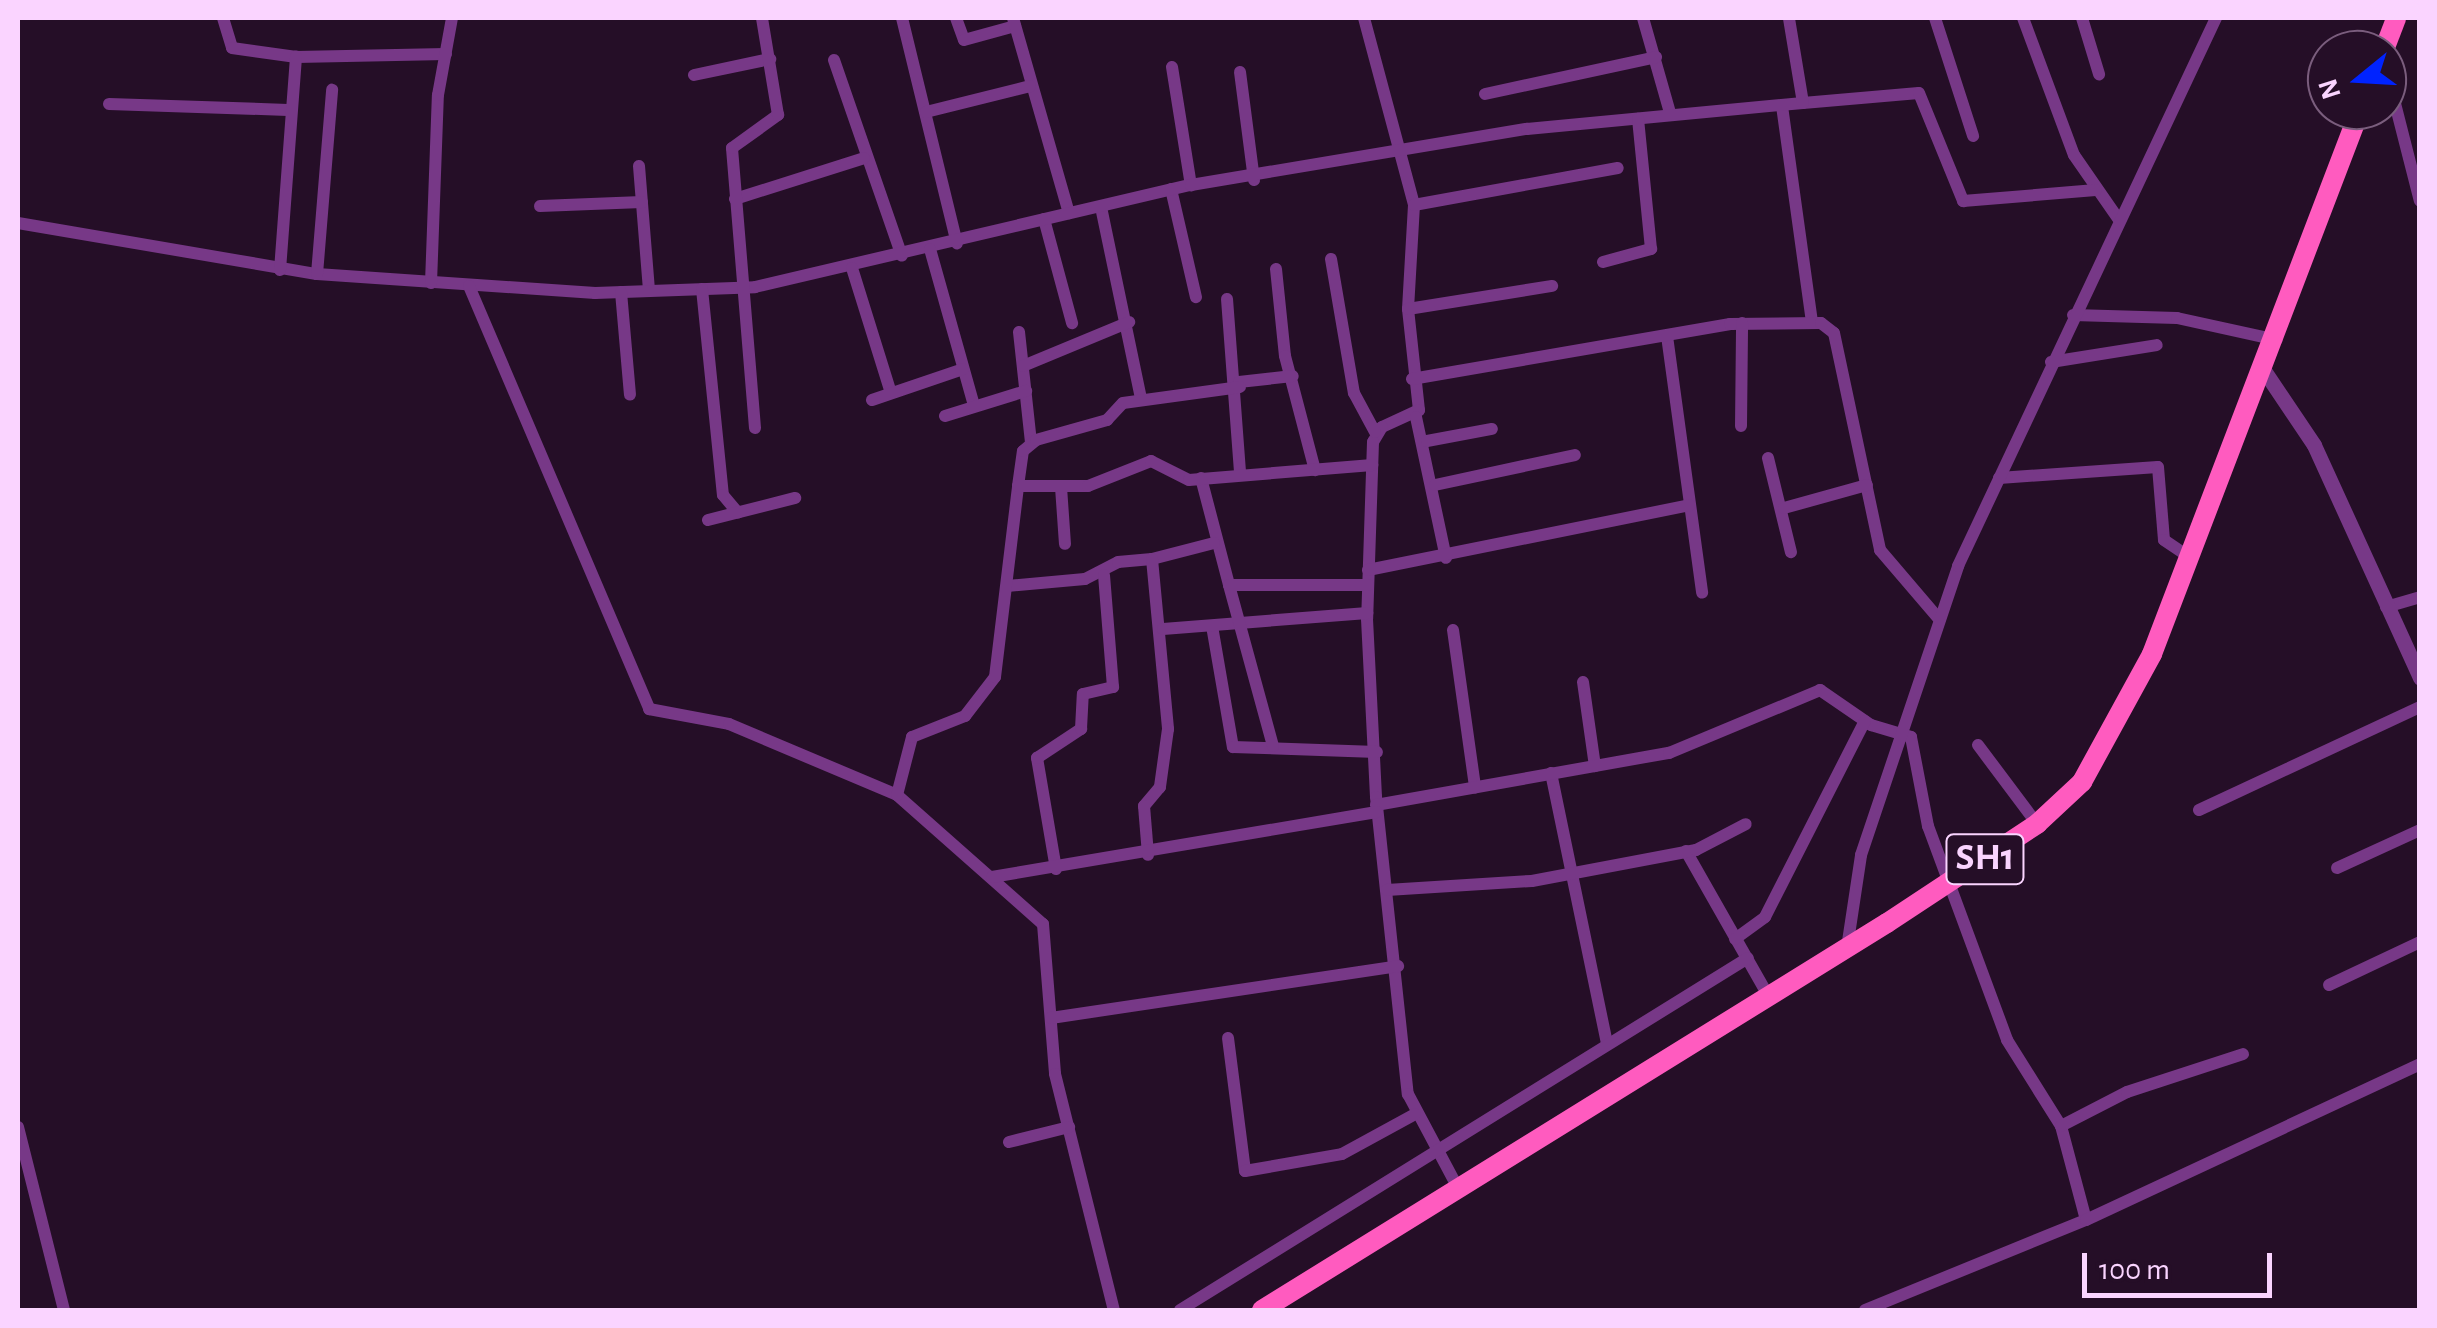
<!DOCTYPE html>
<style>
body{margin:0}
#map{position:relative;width:2437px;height:1328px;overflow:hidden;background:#250e27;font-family:"Alegreya Sans",sans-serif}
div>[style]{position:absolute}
.minor>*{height:12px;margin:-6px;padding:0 6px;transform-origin:6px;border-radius:6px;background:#773887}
.tertiary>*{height:15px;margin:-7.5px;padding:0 7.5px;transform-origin:7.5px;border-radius:7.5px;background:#773887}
.primary>*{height:20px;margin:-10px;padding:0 10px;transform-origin:10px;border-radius:10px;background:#ff5bbf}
span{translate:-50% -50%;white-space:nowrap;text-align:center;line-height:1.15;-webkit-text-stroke:9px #250e27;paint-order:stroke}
.shield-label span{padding:2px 8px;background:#250e27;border:2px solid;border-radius:8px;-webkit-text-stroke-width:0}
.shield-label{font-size:38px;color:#fad4ff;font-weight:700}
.frame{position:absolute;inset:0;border:20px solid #fad4ff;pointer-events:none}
.north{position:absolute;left:2307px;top:30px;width:100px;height:100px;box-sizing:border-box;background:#250e27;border:2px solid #7a5d7d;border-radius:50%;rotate:252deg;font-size:28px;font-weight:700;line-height:40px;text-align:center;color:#fad4ff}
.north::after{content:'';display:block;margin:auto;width:35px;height:45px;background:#0023ff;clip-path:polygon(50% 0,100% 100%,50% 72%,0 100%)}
.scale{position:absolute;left:2082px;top:1253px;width:190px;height:45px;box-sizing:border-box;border:5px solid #fad4ff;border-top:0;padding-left:12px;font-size:30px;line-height:35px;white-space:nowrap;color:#fad4ff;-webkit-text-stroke:8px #250e27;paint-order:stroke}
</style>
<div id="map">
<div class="minor">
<div style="left:223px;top:18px;width:31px;rotate:73deg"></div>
<div style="left:232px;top:48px;width:65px;rotate:8deg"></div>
<div style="left:296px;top:57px;width:150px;rotate:-1.1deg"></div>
<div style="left:902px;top:18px;width:232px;rotate:76.3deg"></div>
<div style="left:956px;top:18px;width:23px;rotate:70deg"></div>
<div style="left:964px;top:40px;width:53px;rotate:-15.4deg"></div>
<div style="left:1013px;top:18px;width:203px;rotate:74deg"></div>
<div style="left:1364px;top:18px;width:194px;rotate:75deg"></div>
<div style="left:1414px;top:205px;width:104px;rotate:93.3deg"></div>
<div style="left:1408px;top:309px;width:102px;rotate:83.8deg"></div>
<div style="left:1419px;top:410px;width:41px;rotate:155.3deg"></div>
<div style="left:1382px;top:427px;width:17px;rotate:121deg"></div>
<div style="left:1373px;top:442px;width:177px;rotate:91.9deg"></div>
<div style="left:1367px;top:619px;width:178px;rotate:87.1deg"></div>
<div style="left:1376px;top:797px;width:299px;rotate:83.9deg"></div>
<div style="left:1408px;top:1094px;width:109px;rotate:62deg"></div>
<div style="left:1643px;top:18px;width:99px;rotate:74.1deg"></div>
<div style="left:1935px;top:18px;width:124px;rotate:72.1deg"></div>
<div style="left:2023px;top:18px;width:146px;rotate:69.6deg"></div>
<div style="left:2074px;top:155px;width:79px;rotate:55.3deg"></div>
<div style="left:2082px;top:18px;width:59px;rotate:73.1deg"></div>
<div style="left:834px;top:60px;width:207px;rotate:70.9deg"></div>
<div style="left:1172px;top:67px;width:120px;rotate:80.9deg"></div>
<div style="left:1240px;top:72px;width:109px;rotate:82.6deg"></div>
<div style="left:2387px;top:72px;width:133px;rotate:75.7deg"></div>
<div style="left:694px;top:75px;width:78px;rotate:-11.9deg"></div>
<div style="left:1485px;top:94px;width:175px;rotate:-12.2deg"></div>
<div style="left:1803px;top:103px;width:116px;rotate:-4.9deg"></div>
<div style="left:1919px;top:93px;width:117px;rotate:67.8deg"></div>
<div style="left:1963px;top:201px;width:133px;rotate:-4.7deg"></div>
<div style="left:109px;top:104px;width:179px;rotate:1.9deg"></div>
<div style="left:1782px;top:106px;width:218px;rotate:82.1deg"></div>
<div style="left:926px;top:112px;width:107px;rotate:-14deg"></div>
<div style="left:639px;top:166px;width:125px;rotate:85.4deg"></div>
<div style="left:1171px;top:189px;width:111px;rotate:77deg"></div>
<div style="left:735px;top:199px;width:135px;rotate:-17.6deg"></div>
<div style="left:1414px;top:205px;width:207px;rotate:-10.3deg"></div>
<div style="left:540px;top:206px;width:102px;rotate:-2.2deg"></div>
<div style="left:1101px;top:207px;width:195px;rotate:78.2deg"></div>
<div style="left:1044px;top:219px;width:108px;rotate:74.9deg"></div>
<div style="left:18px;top:223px;width:303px;rotate:9.7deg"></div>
<div style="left:317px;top:274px;width:279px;rotate:3.9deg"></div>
<div style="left:595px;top:293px;width:160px;rotate:-2.1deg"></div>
<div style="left:755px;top:287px;width:448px;rotate:-13.2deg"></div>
<div style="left:1191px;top:185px;width:341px;rotate:-9.5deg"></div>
<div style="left:1527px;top:129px;width:277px;rotate:-5.4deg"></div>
<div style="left:1803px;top:103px;width:86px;rotate:-99.4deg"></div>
<div style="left:930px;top:249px;width:163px;rotate:74.3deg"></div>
<div style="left:1331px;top:259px;width:136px;rotate:80.3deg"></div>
<div style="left:1354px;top:393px;width:44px;rotate:61.7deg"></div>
<div style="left:1603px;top:262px;width:50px;rotate:-15.2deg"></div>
<div style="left:1651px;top:249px;width:131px;rotate:-95.7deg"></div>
<div style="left:852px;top:268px;width:131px;rotate:72.7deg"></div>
<div style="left:1276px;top:269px;width:87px;rotate:84.1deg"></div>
<div style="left:1285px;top:356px;width:118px;rotate:75.3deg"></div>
<div style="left:280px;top:270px;width:214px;rotate:-85.7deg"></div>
<div style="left:317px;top:274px;width:185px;rotate:-85.3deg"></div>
<div style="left:431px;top:283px;width:188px;rotate:-87.9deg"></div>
<div style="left:438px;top:95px;width:78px;rotate:-79.7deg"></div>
<div style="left:469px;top:286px;width:460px;rotate:66.9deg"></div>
<div style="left:649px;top:709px;width:81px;rotate:10.6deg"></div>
<div style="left:729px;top:724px;width:182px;rotate:22.9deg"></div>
<div style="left:897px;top:795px;width:195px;rotate:41.5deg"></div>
<div style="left:1043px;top:924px;width:150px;rotate:85.4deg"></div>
<div style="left:1055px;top:1074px;width:243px;rotate:76deg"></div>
<div style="left:702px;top:289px;width:207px;rotate:84.2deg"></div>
<div style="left:723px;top:495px;width:23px;rotate:50deg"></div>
<div style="left:621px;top:292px;width:103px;rotate:85deg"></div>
<div style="left:1227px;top:299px;width:174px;rotate:85.7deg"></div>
<div style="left:1408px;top:309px;width:146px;rotate:-9.1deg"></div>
<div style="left:2073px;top:315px;width:104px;rotate:1.7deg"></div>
<div style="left:2177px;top:318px;width:102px;rotate:12.4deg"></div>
<div style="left:1019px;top:332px;width:111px;rotate:83.8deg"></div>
<div style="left:1667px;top:336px;width:259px;rotate:82.2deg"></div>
<div style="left:2051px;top:362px;width:107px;rotate:-9.1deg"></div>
<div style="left:1023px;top:366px;width:115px;rotate:-22.5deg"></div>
<div style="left:1412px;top:379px;width:323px;rotate:-9.8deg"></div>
<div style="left:1730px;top:324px;width:91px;rotate:-0.6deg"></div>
<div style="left:1821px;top:323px;width:16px;rotate:38deg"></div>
<div style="left:1834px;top:333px;width:222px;rotate:78deg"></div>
<div style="left:1880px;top:550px;width:89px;rotate:49.5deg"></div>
<div style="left:1239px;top:382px;width:54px;rotate:-6.3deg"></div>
<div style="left:872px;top:400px;width:96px;rotate:-18.8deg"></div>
<div style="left:945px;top:416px;width:85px;rotate:-17.2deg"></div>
<div style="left:1416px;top:417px;width:144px;rotate:78deg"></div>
<div style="left:1741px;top:426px;width:103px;rotate:-89.4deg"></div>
<div style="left:755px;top:428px;width:281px;rotate:-94.7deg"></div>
<div style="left:732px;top:148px;width:57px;rotate:-35.7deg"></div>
<div style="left:778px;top:115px;width:98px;rotate:-99.4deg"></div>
<div style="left:1427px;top:441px;width:66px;rotate:-10.5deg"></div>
<div style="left:1768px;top:458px;width:97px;rotate:76.3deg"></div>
<div style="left:1201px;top:478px;width:111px;rotate:75.3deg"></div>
<div style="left:1999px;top:478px;width:159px;rotate:-4deg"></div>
<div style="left:2158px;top:467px;width:73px;rotate:85.3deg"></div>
<div style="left:2164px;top:540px;width:32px;rotate:34deg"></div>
<div style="left:1435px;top:485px;width:143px;rotate:-12.1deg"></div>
<div style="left:1018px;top:486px;width:35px;rotate:-82deg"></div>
<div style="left:1023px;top:451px;width:17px;rotate:-40deg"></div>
<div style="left:1036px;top:440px;width:74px;rotate:-15.7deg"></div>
<div style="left:1107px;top:420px;width:23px;rotate:-47deg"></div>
<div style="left:1123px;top:403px;width:118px;rotate:-7.8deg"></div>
<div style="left:1061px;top:487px;width:57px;rotate:86deg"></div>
<div style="left:1784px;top:508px;width:86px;rotate:-15.5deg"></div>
<div style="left:708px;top:520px;width:90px;rotate:-14.2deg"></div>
<div style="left:1152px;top:559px;width:64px;rotate:-14.5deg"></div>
<div style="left:1368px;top:570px;width:328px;rotate:-11.4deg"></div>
<div style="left:1007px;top:586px;width:78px;rotate:-5.1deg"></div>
<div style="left:1085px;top:579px;width:37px;rotate:-27deg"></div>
<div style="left:1118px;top:562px;width:34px;rotate:-5deg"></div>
<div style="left:1152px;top:559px;width:171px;rotate:84.6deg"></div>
<div style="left:1168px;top:729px;width:59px;rotate:97.9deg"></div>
<div style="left:1160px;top:787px;width:25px;rotate:130deg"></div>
<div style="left:1144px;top:806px;width:49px;rotate:85.3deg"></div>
<div style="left:2386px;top:607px;width:35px;rotate:-16deg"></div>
<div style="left:1212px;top:626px;width:123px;rotate:80.2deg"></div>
<div style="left:1233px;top:747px;width:144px;rotate:2deg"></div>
<div style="left:1163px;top:629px;width:205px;rotate:-4.5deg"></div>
<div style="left:1453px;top:630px;width:159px;rotate:82deg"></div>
<div style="left:1583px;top:682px;width:85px;rotate:81.9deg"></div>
<div style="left:1978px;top:745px;width:99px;rotate:53.2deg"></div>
<div style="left:1273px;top:746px;width:167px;rotate:-105.3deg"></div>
<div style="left:1229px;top:585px;width:139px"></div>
<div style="left:1551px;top:773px;width:276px;rotate:78.3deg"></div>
<div style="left:897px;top:795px;width:60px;rotate:-75.5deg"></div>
<div style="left:912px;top:737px;width:57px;rotate:-21.6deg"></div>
<div style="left:965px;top:716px;width:49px;rotate:-52.4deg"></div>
<div style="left:995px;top:677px;width:192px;rotate:-83.1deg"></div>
<div style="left:1018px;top:486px;width:70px"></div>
<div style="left:1088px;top:486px;width:68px;rotate:-21.6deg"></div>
<div style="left:1151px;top:461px;width:42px;rotate:26.6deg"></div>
<div style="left:1189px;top:480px;width:184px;rotate:-4.7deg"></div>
<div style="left:1376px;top:805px;width:298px;rotate:-10.1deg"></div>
<div style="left:1669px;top:753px;width:164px;rotate:-22.6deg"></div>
<div style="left:1820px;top:690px;width:62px;rotate:34.5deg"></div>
<div style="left:1871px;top:725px;width:42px;rotate:16.7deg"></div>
<div style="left:1911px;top:737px;width:91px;rotate:79.2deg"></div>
<div style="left:1928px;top:826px;width:228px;rotate:69.7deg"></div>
<div style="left:2007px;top:1040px;width:102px;rotate:57.9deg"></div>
<div style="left:2061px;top:1126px;width:97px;rotate:75.1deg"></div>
<div style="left:2199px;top:810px;width:244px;rotate:-25deg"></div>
<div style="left:1686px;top:851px;width:168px;rotate:60.4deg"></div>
<div style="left:2337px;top:868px;width:91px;rotate:-24.6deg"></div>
<div style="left:1056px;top:869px;width:113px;rotate:-99.7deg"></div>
<div style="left:1037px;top:758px;width:53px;rotate:-33.4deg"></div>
<div style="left:1081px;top:729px;width:35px;rotate:-87deg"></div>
<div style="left:1083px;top:694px;width:31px;rotate:-13deg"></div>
<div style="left:1113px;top:687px;width:112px;rotate:-94.6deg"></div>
<div style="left:992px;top:877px;width:390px;rotate:-9.6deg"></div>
<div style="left:1387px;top:890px;width:145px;rotate:-3.6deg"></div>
<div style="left:1532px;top:881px;width:167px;rotate:-10.7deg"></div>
<div style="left:1696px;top:850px;width:56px;rotate:-27.5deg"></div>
<div style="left:1735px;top:939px;width:37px;rotate:-36deg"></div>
<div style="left:1765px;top:917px;width:220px;rotate:-63deg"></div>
<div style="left:1847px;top:948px;width:94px;rotate:-81.4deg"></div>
<div style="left:1861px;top:855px;width:305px;rotate:-71.4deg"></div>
<div style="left:1958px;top:566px;width:606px;rotate:-64.79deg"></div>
<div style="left:2329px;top:985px;width:101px;rotate:-25.3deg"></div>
<div style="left:1051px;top:1018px;width:351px;rotate:-8.5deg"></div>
<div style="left:1228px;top:1038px;width:134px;rotate:82.7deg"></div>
<div style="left:1245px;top:1171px;width:98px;rotate:-9.9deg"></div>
<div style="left:1342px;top:1154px;width:83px;rotate:-28.7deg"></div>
<div style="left:2061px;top:1126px;width:74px;rotate:-27.3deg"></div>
<div style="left:2127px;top:1092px;width:122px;rotate:-18.1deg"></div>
<div style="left:18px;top:1127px;width:189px;rotate:75.9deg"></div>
<div style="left:1009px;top:1142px;width:62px;rotate:-14deg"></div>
<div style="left:1180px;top:1310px;width:668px;rotate:-31.79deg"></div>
<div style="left:1865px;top:1310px;width:239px;rotate:-22.2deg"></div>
<div style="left:2086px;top:1220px;width:369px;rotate:-25deg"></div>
</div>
<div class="tertiary">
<div style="left:2265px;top:372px;width:88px;rotate:56.1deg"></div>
<div style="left:2314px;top:445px;width:256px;rotate:65.5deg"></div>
</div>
<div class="primary">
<div style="left:2384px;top:50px;width:34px;rotate:-69deg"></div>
<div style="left:1262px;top:1310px;width:735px;rotate:-31.77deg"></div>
<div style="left:1887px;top:923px;width:180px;rotate:-33.4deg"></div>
<div style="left:2037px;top:824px;width:62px;rotate:-43deg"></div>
<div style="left:2082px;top:782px;width:146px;rotate:-61.3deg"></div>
<div style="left:2152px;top:654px;width:582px;rotate:-69.08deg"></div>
</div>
<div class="shield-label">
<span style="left:1985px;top:859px">SH1</span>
</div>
<div class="frame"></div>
<div class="north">N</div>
<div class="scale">100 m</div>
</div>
